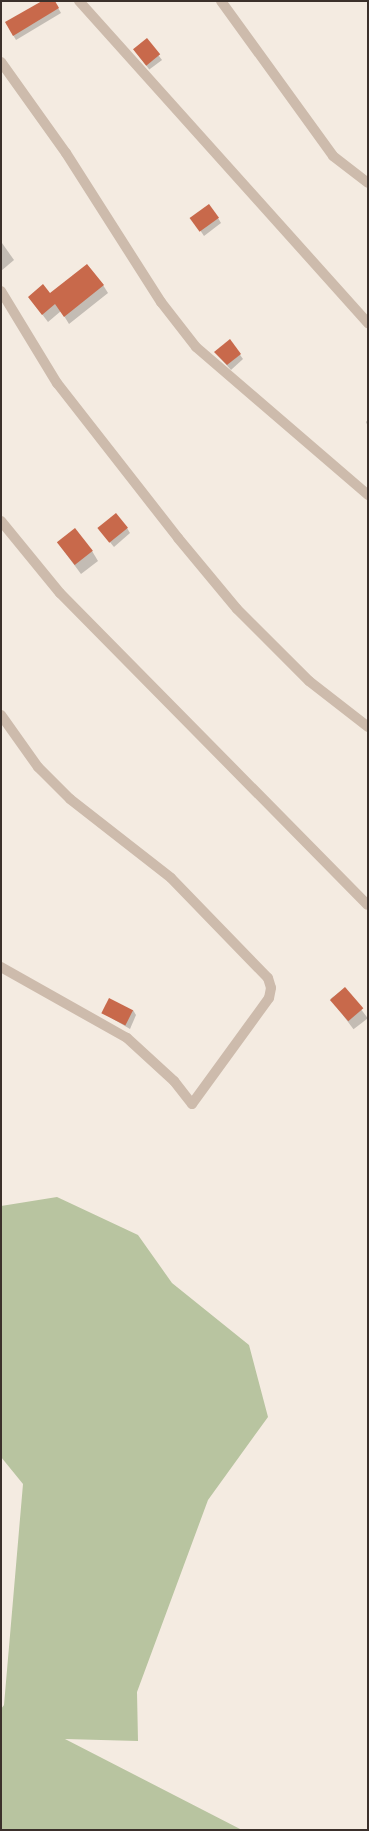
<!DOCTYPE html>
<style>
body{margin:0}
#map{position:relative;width:369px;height:1831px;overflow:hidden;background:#f4ebe1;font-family:"Work Sans",sans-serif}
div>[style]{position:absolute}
.green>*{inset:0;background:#b8c4a0}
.shadow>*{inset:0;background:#0003;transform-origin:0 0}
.building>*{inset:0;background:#c8694b;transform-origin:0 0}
.street>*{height:10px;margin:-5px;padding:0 5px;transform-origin:5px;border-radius:5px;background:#cdbbac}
span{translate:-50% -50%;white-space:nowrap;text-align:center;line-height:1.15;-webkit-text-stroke:3px #fbf5ee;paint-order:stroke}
.frame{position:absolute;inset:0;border:2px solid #3b302b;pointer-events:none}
</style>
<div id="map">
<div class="green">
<div style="clip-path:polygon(57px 1197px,138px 1235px,172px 1283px,249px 1345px,268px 1417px,208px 1500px,137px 1692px,138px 1741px,65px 1739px,242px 1830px,1px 1830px,1px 1709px,4px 1705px,23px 1484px,1px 1457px,1px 1206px)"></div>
</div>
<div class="shadow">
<div style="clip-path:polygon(43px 1px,54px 1px,61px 13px,16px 40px,6px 23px)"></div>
<div style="left:147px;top:40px;width:25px;height:16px;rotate:53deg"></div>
<div style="clip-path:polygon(192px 218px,218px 218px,221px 223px,204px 236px)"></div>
<div style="clip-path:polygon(2px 243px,14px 260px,1px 271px,1px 244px)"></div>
<div style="clip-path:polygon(103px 285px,108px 293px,69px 324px,61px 311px,48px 322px,29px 297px)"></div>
<div style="clip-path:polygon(230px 341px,243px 359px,231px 370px,215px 352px)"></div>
<div style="clip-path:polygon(368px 419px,368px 427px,366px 422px)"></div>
<div style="clip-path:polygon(127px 528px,130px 533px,114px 547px,99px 529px)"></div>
<div style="clip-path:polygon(58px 543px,92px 551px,98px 561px,81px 574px)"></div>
<div style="left:345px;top:988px;width:38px;height:18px;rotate:53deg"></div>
<div style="clip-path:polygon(133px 1010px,136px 1015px,130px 1029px,103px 1013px)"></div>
</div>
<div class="building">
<div style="clip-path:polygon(42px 1px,55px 1px,59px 8px,13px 36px,5px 22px)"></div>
<div style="left:147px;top:38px;width:21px;height:18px;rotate:51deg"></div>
<div style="left:209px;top:204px;width:17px;height:24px;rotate:54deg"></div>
<div style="clip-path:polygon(87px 264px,104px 285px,64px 317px,55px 304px,42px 315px,28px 297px,43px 284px,50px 293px)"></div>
<div style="clip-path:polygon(230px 339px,241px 354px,227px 365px,214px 352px)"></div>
<div style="left:116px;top:513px;width:19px;height:24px;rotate:51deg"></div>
<div style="left:75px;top:528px;width:29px;height:23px;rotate:52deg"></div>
<div style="left:345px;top:987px;width:28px;height:20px;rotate:49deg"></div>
<div style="left:109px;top:998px;width:27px;height:17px;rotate:27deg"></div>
</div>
<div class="street">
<div style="left:79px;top:1px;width:433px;rotate:48.1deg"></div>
<div style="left:221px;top:1px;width:191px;rotate:54.1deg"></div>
<div style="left:333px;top:156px;width:44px;rotate:37.6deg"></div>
<div style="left:1px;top:62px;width:112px;rotate:54.5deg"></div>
<div style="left:66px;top:153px;width:177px;rotate:57.5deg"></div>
<div style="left:161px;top:302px;width:57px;rotate:52.1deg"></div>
<div style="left:196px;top:347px;width:227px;rotate:40.7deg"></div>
<div style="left:1px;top:291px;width:108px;rotate:58.7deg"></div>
<div style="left:57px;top:383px;width:197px;rotate:52deg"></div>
<div style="left:178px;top:538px;width:92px;rotate:50.3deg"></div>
<div style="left:237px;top:609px;width:102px;rotate:45deg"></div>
<div style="left:309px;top:681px;width:75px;rotate:37.9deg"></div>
<div style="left:1px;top:521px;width:93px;rotate:50.7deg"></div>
<div style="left:60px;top:593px;width:438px;rotate:45.4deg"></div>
<div style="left:1px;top:715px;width:64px;rotate:54.6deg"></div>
<div style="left:38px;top:767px;width:45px;rotate:45deg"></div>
<div style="left:70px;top:799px;width:128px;rotate:38deg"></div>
<div style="left:171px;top:878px;width:139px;rotate:45.9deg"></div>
<div style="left:268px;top:978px;width:10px;rotate:73deg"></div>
<div style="left:271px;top:988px;width:10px;rotate:101deg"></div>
<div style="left:269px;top:998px;width:131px;rotate:126deg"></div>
<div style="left:192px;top:1104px;width:29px;rotate:-128deg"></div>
<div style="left:174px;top:1081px;width:64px;rotate:-137.5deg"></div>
<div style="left:127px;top:1038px;width:145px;rotate:-150.6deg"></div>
</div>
<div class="frame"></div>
</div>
